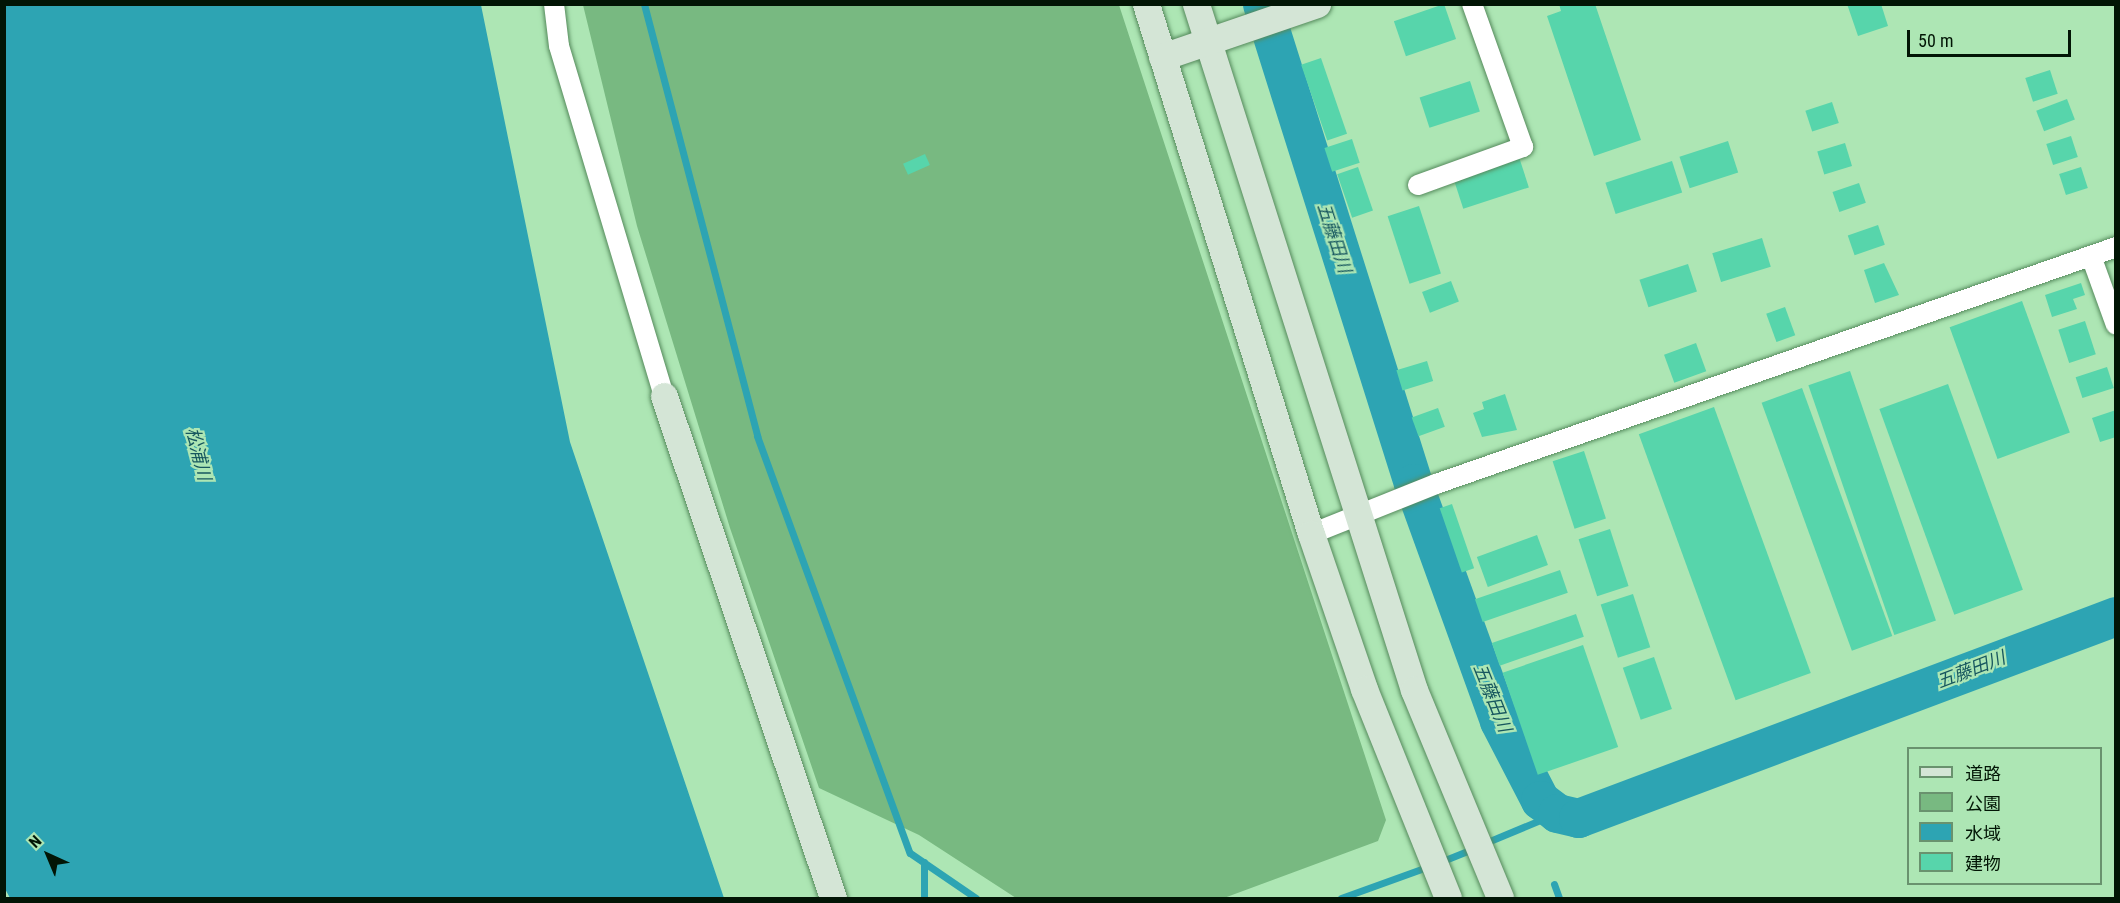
<!DOCTYPE html>
<meta charset="utf-8">
<style>
body{margin:0}
#map{position:relative;width:2120px;height:903px;overflow:hidden;background:#ade6b4;font-family:"Roboto Condensed","Noto Sans JP",sans-serif}
div>[style]{position:absolute}
.green>*{inset:0;background:#78b981}
.water>*{inset:0;background:#2da4b3}
.stream>*{height:7px;margin:-3.5px;padding:0 3.5px;transform-origin:3.5px;border-radius:3.5px;background:#2da4b3}
.river>*{height:39px;margin:-19.5px;padding:0 19.5px;transform-origin:19.5px;border-radius:19.5px;background:#2da4b3}
.building>*{inset:0;background:#57d5ab;transform-origin:0 0}
.roads{filter:drop-shadow(0 0 2px #558a5c) drop-shadow(0 0 2px #558a5c)}
.street>*{height:20px;margin:-10px;padding:0 10px;transform-origin:10px;border-radius:10px;background:#fff}
.secondary>*{height:27px;margin:-13.5px;padding:0 13.5px;transform-origin:13.5px;border-radius:13.5px;background:#d4e5d6}
span{translate:-50% -50%;white-space:nowrap;text-align:center;line-height:1.15;-webkit-text-stroke:4.5px #ade6b4;paint-order:stroke}
.water-label{font-size:18px;color:#17575f;font-style:italic}
.frame{position:absolute;inset:0;border:6px solid #021505;pointer-events:none}
.legend{position:absolute;left:1907px;top:747px;width:195px;height:138px;box-sizing:border-box;background:#ade6b4;border:2px solid #69926e;margin:0;padding:8px 10px;list-style:none;font-size:18px;color:#021505}
.legend li{display:flex;align-items:center;gap:12px;height:30px}
.legend b{width:30px;border:2px solid #69926e}
.north{position:absolute;left:18px;top:825px;width:60px;height:60px;-webkit-text-stroke:4px #ade6b4;paint-order:stroke;rotate:316deg;font-size:16px;font-weight:700;line-height:24px;text-align:center;color:#021505}
.north::after{content:'';display:block;margin:auto;width:21px;height:27px;background:#021505;clip-path:polygon(50% 0,100% 100%,50% 72%,0 100%)}
.scale{position:absolute;left:1907px;top:30px;width:164px;height:27px;box-sizing:border-box;border:3px solid #021505;border-top:0;padding-left:8px;font-size:18px;line-height:21px;white-space:nowrap;color:#021505;-webkit-text-stroke:4px #ade6b4;paint-order:stroke}
</style>
<div id="map">
<div class="green">
<div style="clip-path:polygon(583px 5px,1119px 5px,1386px 820px,1378px 841px,1224px 898px,1016px 898px,919px 835px,819px 788px,730px 528px,637px 226px)"></div>
</div>
<div class="water">
<div style="clip-path:polygon(4px 5px,481px 5px,570px 442px,724px 898px,10px 898px,4px 887px)"></div>
</div>
<div class="stream">
<div style="left:644px;top:4px;width:447px;rotate:75.3deg"></div>
<div style="left:757px;top:436px;width:444px;rotate:69.9deg"></div>
<div style="left:910px;top:853px;width:80px;rotate:34.3deg"></div>
<div style="left:1485px;top:843px;width:78px;rotate:-22.6deg"></div>
<div style="left:1440px;top:862px;width:37px;rotate:-22deg"></div>
<div style="left:1554px;top:884px;width:15px;rotate:70deg"></div>
<div style="left:924px;top:898px;width:36px;rotate:-90deg"></div>
<div style="left:1341px;top:898px;width:95px;rotate:-19.8deg"></div>
</div>
<div class="river">
<div style="left:1262px;top:4px;width:502px;rotate:72.5deg"></div>
<div style="left:1413px;top:483px;width:253px;rotate:70.1deg"></div>
<div style="left:1499px;top:721px;width:89px;rotate:62.6deg"></div>
<div style="left:1540px;top:800px;width:21px;rotate:37deg"></div>
<div style="left:1557px;top:813px;width:22px;rotate:13deg"></div>
<div style="left:1578px;top:818px;width:575px;rotate:-20.58deg"></div>
</div>
<div class="building">
<div style="left:1444px;top:4px;width:37px;height:53px;rotate:71deg"></div>
<div style="clip-path:polygon(1559px 4px,1595px 4px,1641px 140px,1594px 156px,1547px 16px,1561px 11px)"></div>
<div style="clip-path:polygon(1847px 4px,1881px 4px,1888px 26px,1858px 36px)"></div>
<div style="left:1321px;top:58px;width:80px;height:21px;rotate:71deg"></div>
<div style="left:2050px;top:70px;width:25px;height:26px;rotate:72deg"></div>
<div style="left:1470px;top:81px;width:32px;height:53px;rotate:72deg"></div>
<div style="left:2067px;top:99px;width:22px;height:33px;rotate:69deg"></div>
<div style="left:1832px;top:102px;width:22px;height:28px;rotate:72deg"></div>
<div style="left:2071px;top:136px;width:22px;height:26px;rotate:72deg"></div>
<div style="left:1352px;top:139px;width:25px;height:29px;rotate:72deg"></div>
<div style="left:1728px;top:141px;width:33px;height:51px;rotate:72deg"></div>
<div style="left:1845px;top:143px;width:24px;height:29px;rotate:73deg"></div>
<div style="left:925px;top:154px;width:12px;height:24px;rotate:66deg"></div>
<div style="left:1519px;top:157px;width:32px;height:69px;rotate:72deg"></div>
<div style="left:1672px;top:161px;width:33px;height:70px;rotate:72deg"></div>
<div style="left:1358px;top:167px;width:46px;height:22px;rotate:71deg"></div>
<div style="left:2081px;top:167px;width:22px;height:23px;rotate:72deg"></div>
<div style="left:1859px;top:183px;width:21px;height:28px;rotate:71deg"></div>
<div style="left:1419px;top:206px;width:71px;height:33px;rotate:72deg"></div>
<div style="left:1878px;top:225px;width:21px;height:32px;rotate:71deg"></div>
<div style="left:1762px;top:238px;width:30px;height:52px;rotate:73deg"></div>
<div style="clip-path:polygon(1884px 263px,1899px 295px,1875px 303px,1864px 270px)"></div>
<div style="left:1688px;top:264px;width:29px;height:51px;rotate:72deg"></div>
<div style="left:1451px;top:281px;width:22px;height:31px;rotate:69deg"></div>
<div style="clip-path:polygon(2081px 283px,2085px 295px,2073px 299px,2077px 309px,2052px 317px,2045px 295px)"></div>
<div style="left:2022px;top:301px;width:140px;height:77px;rotate:70deg"></div>
<div style="left:1785px;top:307px;width:30px;height:20px;rotate:70deg"></div>
<div style="left:2085px;top:321px;width:35px;height:28px;rotate:72deg"></div>
<div style="left:1696px;top:343px;width:30px;height:34px;rotate:70deg"></div>
<div style="left:1427px;top:361px;width:21px;height:32px;rotate:73deg"></div>
<div style="left:2107px;top:367px;width:22px;height:33px;rotate:72deg"></div>
<div style="left:1850px;top:371px;width:264px;height:44px;rotate:71deg"></div>
<div style="left:1948px;top:384px;width:219px;height:73px;rotate:70deg"></div>
<div style="left:1802px;top:388px;width:264px;height:43px;rotate:70deg"></div>
<div style="clip-path:polygon(1505px 394px,1517px 430px,1482px 437px,1473px 413px,1484px 409px,1482px 402px)"></div>
<div style="left:1714px;top:407px;width:283px;height:80px;rotate:70deg"></div>
<div style="left:1438px;top:408px;width:20px;height:28px;rotate:70deg"></div>
<div style="clip-path:polygon(2116px 410px,2116px 437px,2100px 442px,2092px 418px)"></div>
<div style="left:1584px;top:451px;width:71px;height:33px;rotate:72deg"></div>
<div style="left:1452px;top:504px;width:68px;height:13px;rotate:71deg"></div>
<div style="left:1610px;top:529px;width:60px;height:33px;rotate:72deg"></div>
<div style="left:1537px;top:535px;width:32px;height:64px;rotate:70deg"></div>
<div style="left:1560px;top:570px;width:24px;height:90px;rotate:71deg"></div>
<div style="left:1633px;top:594px;width:56px;height:34px;rotate:72deg"></div>
<div style="left:1576px;top:614px;width:24px;height:89px;rotate:71deg"></div>
<div style="left:1583px;top:645px;width:108px;height:85px;rotate:71deg"></div>
<div style="left:1654px;top:657px;width:55px;height:33px;rotate:71deg"></div>
</div>
<div class="roads">
<div class="street">
<div style="left:554px;top:4px;width:42px;rotate:83.2deg"></div>
<div style="left:559px;top:46px;width:365px;rotate:73.3deg"></div>
<div style="left:1418px;top:185px;width:112px;rotate:-19.9deg"></div>
<div style="left:1523px;top:147px;width:152px;rotate:-109.6deg"></div>
<div style="left:2091px;top:256px;width:73px;rotate:70.1deg"></div>
<div style="left:1311px;top:534px;width:135px;rotate:-21.8deg"></div>
<div style="left:1436px;top:484px;width:720px;rotate:-19.21deg"></div>
</div>
<div class="secondary">
<div style="left:1146px;top:4px;width:555px;rotate:72.71deg"></div>
<div style="left:1311px;top:534px;width:164px;rotate:71.1deg"></div>
<div style="left:1364px;top:689px;width:225px;rotate:68.1deg"></div>
<div style="left:1196px;top:4px;width:720px;rotate:72.37deg"></div>
<div style="left:1414px;top:690px;width:225px;rotate:67.5deg"></div>
<div style="left:1162px;top:57px;width:164px;rotate:-18.9deg"></div>
<div style="left:664px;top:396px;width:530px;rotate:71.39deg"></div>
</div>
</div>
<div class="water-label">
<span style="left:1334px;top:238px;rotate:72deg">五藤田川</span>
<span style="left:198px;top:454px;rotate:76deg">松浦川</span>
<span style="left:1971px;top:670px;rotate:-21deg">五藤田川</span>
<span style="left:1492px;top:698px;rotate:68deg">五藤田川</span>
</div>
<div class="frame"></div>
<ul class="legend">
<li><b style="height:8px;background:#d4e5d6"></b>道路</li>
<li><b style="height:16px;background:#78b981"></b>公園</li>
<li><b style="height:16px;background:#2da4b3"></b>水域</li>
<li><b style="height:16px;background:#57d5ab"></b>建物</li>
</ul>
<div class="north">N</div>
<div class="scale">50 m</div>
</div>
